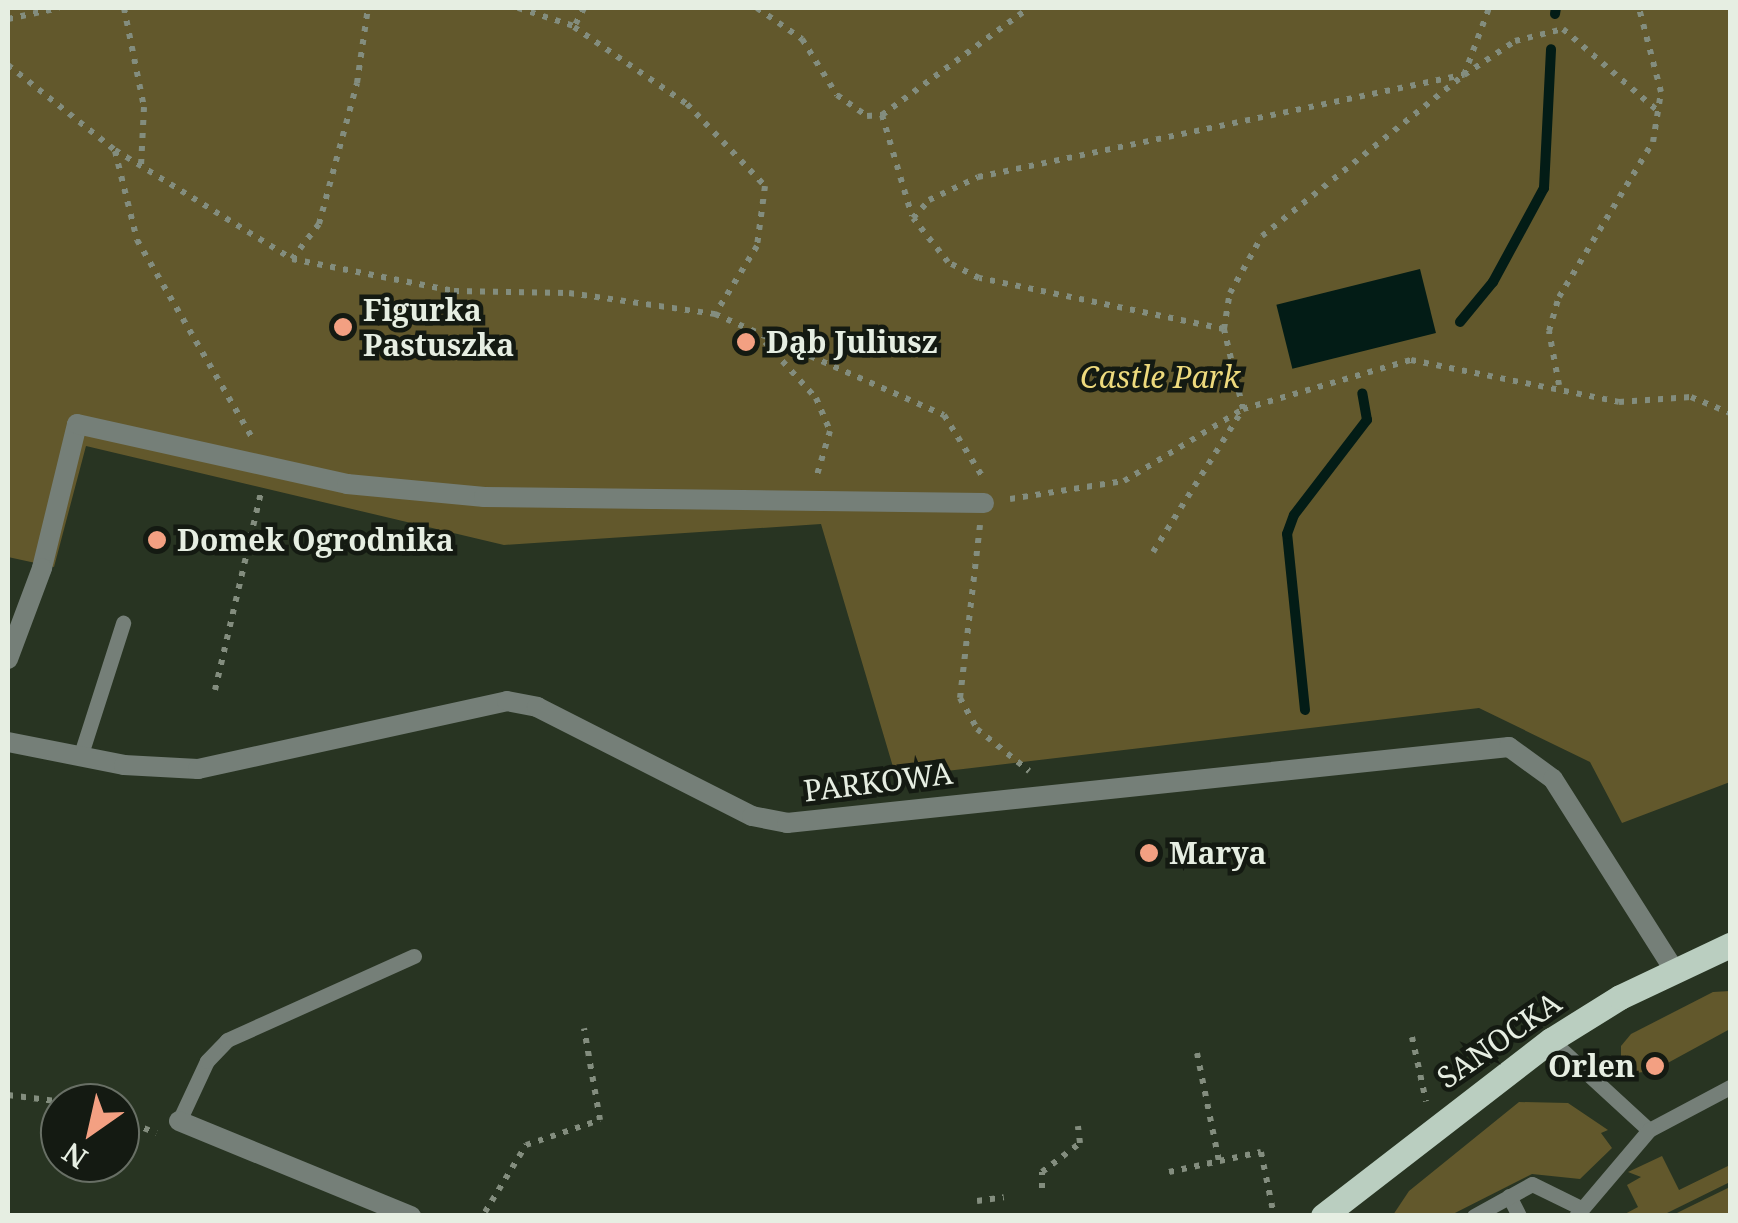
<!DOCTYPE html>
<meta charset="utf-8">
<style>
body{margin:0}
#map{position:relative;width:1738px;height:1223px;overflow:hidden;background:#283422;font-family:"Noto Serif",serif}
div>[style]{position:absolute}
.green>*{inset:0;background:#62582c}
.water>*{inset:0;background:#031c16;transform-origin:0 0}
.stream>*{height:10px;margin:-5px;padding:0 5px;transform-origin:5px;border-radius:5px;background:#031c16}
.path>*{height:6px;margin-top:-3px;transform-origin:0;background:repeating-linear-gradient(90deg,#838d7e 0 5px,transparent 0 13px)}
.service>*{height:15px;margin:-7.5px;padding:0 7.5px;transform-origin:7.5px;border-radius:7.5px;background:#757f78}
.pedestrian>*{height:20px;margin:-10px;padding:0 10px;transform-origin:10px;border-radius:10px;background:#757f78}
.minor>*{height:20px;margin:-10px;padding:0 10px;transform-origin:10px;border-radius:10px;background:#757f78}
.primary>*{height:25px;margin:-12.5px;padding:0 12.5px;transform-origin:12.5px;border-radius:12.5px;background:#bacec0}
.dots>*{width:28px;height:28px;translate:-50% -50%;box-sizing:border-box;border:5px solid #141a12;border-radius:50%}
span{translate:-50% -50%;white-space:nowrap;text-align:center;line-height:1.15;-webkit-text-stroke:9px #141a12;paint-order:stroke}
.poi-label{font-size:30px;color:#e6eee2;font-weight:700}
.left{translate:0 -50%;text-align:left}
.right{translate:-100% -50%;text-align:right}
.park-label{font-size:30px;color:#eeda7d;font-style:italic}
.street-label{font-size:30px;color:#e6eee2}
.frame{position:absolute;inset:0;border:10px solid #e6eee2;pointer-events:none}
.north{position:absolute;left:40px;top:1083px;width:100px;height:100px;box-sizing:border-box;background:#141a12;border:2px solid #686f65;border-radius:50%;rotate:214deg;font-size:28px;font-weight:700;line-height:40px;text-align:center;color:#e6eee2}
.north::after{content:'';display:block;margin:auto;width:35px;height:45px;background:#f3a082;clip-path:polygon(50% 0,100% 100%,50% 72%,0 100%)}
</style>
<div id="map">
<div class="green">
<div style="clip-path:polygon(8px 8px,1730px 8px,1730px 782px,1622px 823px,1590px 762px,1479px 708px,896px 777px,821px 524px,504px 545px,86px 446px,54px 567px,8px 557px)"></div>
<div style="clip-path:polygon(1730px 991px,1730px 1029px,1653px 1071px,1635px 1073px,1621px 1062px,1621px 1046px,1631px 1034px,1713px 992px)"></div>
<div style="clip-path:polygon(1519px 1102px,1568px 1103px,1608px 1130px,1601px 1133px,1612px 1148px,1580px 1179px,1532px 1174px,1451px 1215px,1393px 1215px,1409px 1191px)"></div>
<div style="clip-path:polygon(1662px 1156px,1679px 1190px,1730px 1165px,1730px 1182px,1663px 1215px,1623px 1215px,1638px 1207px,1627px 1185px,1641px 1177px,1628px 1172px)"></div>
<div style="clip-path:polygon(1730px 1187px,1730px 1215px,1673px 1215px,1689px 1207px)"></div>
</div>
<div class="water">
<div style="left:1420px;top:269px;width:66px;height:148px;rotate:76deg"></div>
</div>
<div class="stream">
<div style="left:1555px;top:14px;width:6px;rotate:-81deg"></div>
<div style="left:1460px;top:322px;width:52px;rotate:-50.5deg"></div>
<div style="left:1493px;top:282px;width:107px;rotate:-61.5deg"></div>
<div style="left:1544px;top:188px;width:139px;rotate:-87.1deg"></div>
<div style="left:1305px;top:710px;width:177px;rotate:-95.8deg"></div>
<div style="left:1287px;top:534px;width:20px;rotate:-70deg"></div>
<div style="left:1294px;top:515px;width:120px;rotate:-52.5deg"></div>
<div style="left:1367px;top:420px;width:27px;rotate:-100deg"></div>
</div>
<div class="path">
<div style="left:124px;top:8px;width:101px;rotate:78.6deg"></div>
<div style="left:144px;top:107px;width:59px;rotate:92.9deg"></div>
<div style="left:518px;top:8px;width:59px;rotate:17.8deg"></div>
<div style="left:584px;top:8px;width:21px;rotate:118deg"></div>
<div style="left:574px;top:27px;width:137px;rotate:34.3deg"></div>
<div style="left:687px;top:104px;width:113px;rotate:46.4deg"></div>
<div style="left:765px;top:186px;width:61px;rotate:97.6deg"></div>
<div style="left:757px;top:246px;width:80px;rotate:121.7deg"></div>
<div style="left:757px;top:8px;width:55px;rotate:34.6deg"></div>
<div style="left:802px;top:39px;width:66px;rotate:58deg"></div>
<div style="left:837px;top:95px;width:37px;rotate:35deg"></div>
<div style="left:867px;top:116px;width:15px;rotate:-4deg"></div>
<div style="left:882px;top:115px;width:182px;rotate:-36.1deg"></div>
<div style="left:8px;top:19px;width:52px;rotate:-12.2deg"></div>
<div style="left:8px;top:65px;width:137px;rotate:38.5deg"></div>
<div style="left:115px;top:150px;width:208px;rotate:31.6deg"></div>
<div style="left:292px;top:259px;width:165px;rotate:11.2deg"></div>
<div style="left:454px;top:291px;width:115px;rotate:1deg"></div>
<div style="left:569px;top:293px;width:148px;rotate:8.2deg"></div>
<div style="left:715px;top:314px;width:250px;rotate:23.8deg"></div>
<div style="left:944px;top:415px;width:75px;rotate:58deg"></div>
<div style="left:882px;top:115px;width:105px;rotate:73.5deg"></div>
<div style="left:115px;top:151px;width:92px;rotate:76.1deg"></div>
<div style="left:137px;top:240px;width:230px;rotate:59.8deg"></div>
<div style="left:292px;top:259px;width:44px;rotate:-52.4deg"></div>
<div style="left:319px;top:224px;width:146px;rotate:-74.9deg"></div>
<div style="left:357px;top:83px;width:76px;rotate:-81.7deg"></div>
<div style="left:1224px;top:329px;width:250px;rotate:-168.2deg"></div>
<div style="left:979px;top:278px;width:35px;rotate:-153deg"></div>
<div style="left:948px;top:262px;width:56px;rotate:-128.5deg"></div>
<div style="left:913px;top:218px;width:24px;rotate:-48deg"></div>
<div style="left:929px;top:200px;width:54px;rotate:-25.1deg"></div>
<div style="left:978px;top:177px;width:497px;rotate:-11.9deg"></div>
<div style="left:1464px;top:75px;width:61px;rotate:-33.7deg"></div>
<div style="left:1515px;top:41px;width:49px;rotate:-14deg"></div>
<div style="left:1563px;top:29px;width:125px;rotate:40.8deg"></div>
<div style="left:765px;top:342px;width:76px;rotate:47.7deg"></div>
<div style="left:816px;top:398px;width:36px;rotate:67deg"></div>
<div style="left:830px;top:431px;width:46px;rotate:106.5deg"></div>
<div style="left:1559px;top:385px;width:55px;rotate:-100.5deg"></div>
<div style="left:1549px;top:331px;width:35px;rotate:-74deg"></div>
<div style="left:1559px;top:297px;width:181px;rotate:-58.8deg"></div>
<div style="left:1653px;top:142px;width:51px;rotate:-80.9deg"></div>
<div style="left:1661px;top:92px;width:87px;rotate:-104.7deg"></div>
<div style="left:1010px;top:499px;width:115px;rotate:-9deg"></div>
<div style="left:1124px;top:481px;width:139px;rotate:-31.2deg"></div>
<div style="left:1243px;top:409px;width:82px;rotate:-103.4deg"></div>
<div style="left:1224px;top:329px;width:36px;rotate:-81deg"></div>
<div style="left:1230px;top:293px;width:65px;rotate:-60.7deg"></div>
<div style="left:1262px;top:236px;width:258px;rotate:-38.6deg"></div>
<div style="left:1464px;top:75px;width:72px;rotate:-69.5deg"></div>
<div style="left:980px;top:525px;width:174px;rotate:96.6deg"></div>
<div style="left:960px;top:698px;width:35px;rotate:61deg"></div>
<div style="left:977px;top:729px;width:67px;rotate:38.9deg"></div>
<div style="left:1153px;top:552px;width:169px;rotate:-57.8deg"></div>
<div style="left:1243px;top:409px;width:175px;rotate:-16.3deg"></div>
<div style="left:1411px;top:360px;width:212px;rotate:11.4deg"></div>
<div style="left:1619px;top:402px;width:72px;rotate:-4deg"></div>
<div style="left:1691px;top:397px;width:42px;rotate:22.3deg"></div>
<div style="left:215px;top:690px;width:207px;rotate:-76.9deg"></div>
<div style="left:1412px;top:1037px;width:66px;rotate:77.7deg"></div>
<div style="left:1197px;top:1053px;width:110px;rotate:78.5deg"></div>
<div style="left:8px;top:1095px;width:64px;rotate:7.1deg"></div>
<div style="left:120px;top:1119px;width:39px;rotate:21deg"></div>
<div style="left:1169px;top:1172px;width:94px;rotate:-12.3deg"></div>
<div style="left:1261px;top:1152px;width:65px;rotate:78.5deg"></div>
<div style="left:1042px;top:1188px;width:16px;rotate:-90deg"></div>
<div style="left:1042px;top:1172px;width:48px;rotate:-37.3deg"></div>
<div style="left:1080px;top:1143px;width:17px;rotate:-97deg"></div>
<div style="left:977px;top:1201px;width:27px;rotate:-8deg"></div>
<div style="left:485px;top:1212px;width:79px;rotate:-58.5deg"></div>
<div style="left:526px;top:1145px;width:78px;rotate:-18.7deg"></div>
<div style="left:600px;top:1120px;width:93px;rotate:-99.9deg"></div>
</div>
<div class="service">
<div style="left:81px;top:754px;width:138px;rotate:-72.2deg"></div>
<div style="left:1551px;top:1040px;width:133px;rotate:42.6deg"></div>
<div style="left:1649px;top:1130px;width:92px;rotate:-28deg"></div>
<div style="left:179px;top:1121px;width:66px;rotate:-65deg"></div>
<div style="left:207px;top:1061px;width:29px;rotate:-46deg"></div>
<div style="left:227px;top:1040px;width:205px;rotate:-24.2deg"></div>
<div style="left:1509px;top:1196px;width:22px;rotate:63deg"></div>
<div style="left:1474px;top:1216px;width:66px;rotate:-28.9deg"></div>
<div style="left:1532px;top:1184px;width:52px;rotate:26.1deg"></div>
<div style="left:1576px;top:1216px;width:113px;rotate:-49.7deg"></div>
</div>
<div class="pedestrian">
<div style="left:42px;top:568px;width:148px;rotate:-76.3deg"></div>
<div style="left:77px;top:424px;width:277px;rotate:12.5deg"></div>
<div style="left:347px;top:484px;width:138px;rotate:5.4deg"></div>
<div style="left:484px;top:497px;width:500px;rotate:0.69deg"></div>
</div>
<div class="minor">
<div style="left:8px;top:659px;width:97px;rotate:-69.5deg"></div>
<div style="left:8px;top:742px;width:118px;rotate:11.2deg"></div>
<div style="left:124px;top:765px;width:74px;rotate:3.1deg"></div>
<div style="left:198px;top:769px;width:316px;rotate:-12.4deg"></div>
<div style="left:507px;top:701px;width:31px;rotate:11deg"></div>
<div style="left:537px;top:707px;width:241px;rotate:26.9deg"></div>
<div style="left:752px;top:816px;width:36px;rotate:11deg"></div>
<div style="left:787px;top:823px;width:726px;rotate:-6.01deg"></div>
<div style="left:1509px;top:747px;width:54px;rotate:36deg"></div>
<div style="left:1553px;top:779px;width:226px;rotate:57.6deg"></div>
<div style="left:179px;top:1121px;width:251px;rotate:22.3deg"></div>
</div>
<div class="primary">
<div style="left:1323px;top:1216px;width:288px;rotate:-37.7deg"></div>
<div style="left:1551px;top:1040px;width:81px;rotate:-31.9deg"></div>
<div style="left:1620px;top:997px;width:122px;rotate:-25.3deg"></div>
</div>
<div class="dots">
<div style="left:343px;top:327px;background:#f3a082"></div>
<div style="left:746px;top:342px;background:#f3a082"></div>
<div style="left:157px;top:540px;background:#f3a082"></div>
<div style="left:1149px;top:853px;background:#f3a082"></div>
<div style="left:1655px;top:1066px;background:#f3a082"></div>
</div>
<div class="poi-label">
<span class="left" style="left:363px;top:327px">Figurka<br>Pastuszka</span>
<span class="left" style="left:766px;top:342px">Dąb Juliusz</span>
<span class="left" style="left:177px;top:540px">Domek Ogrodnika</span>
<span class="left" style="left:1169px;top:853px">Marya</span>
<span class="right" style="left:1635px;top:1066px">Orlen</span>
</div>
<div class="park-label">
<span style="left:1160px;top:377px">Castle Park</span>
</div>
<div class="street-label">
<span style="left:878px;top:782px;rotate:-7deg">PARKOWA</span>
<span style="left:1499px;top:1040px;rotate:-35deg">SANOCKA</span>
</div>
<div class="frame"></div>
<div class="north">N</div>
</div>
